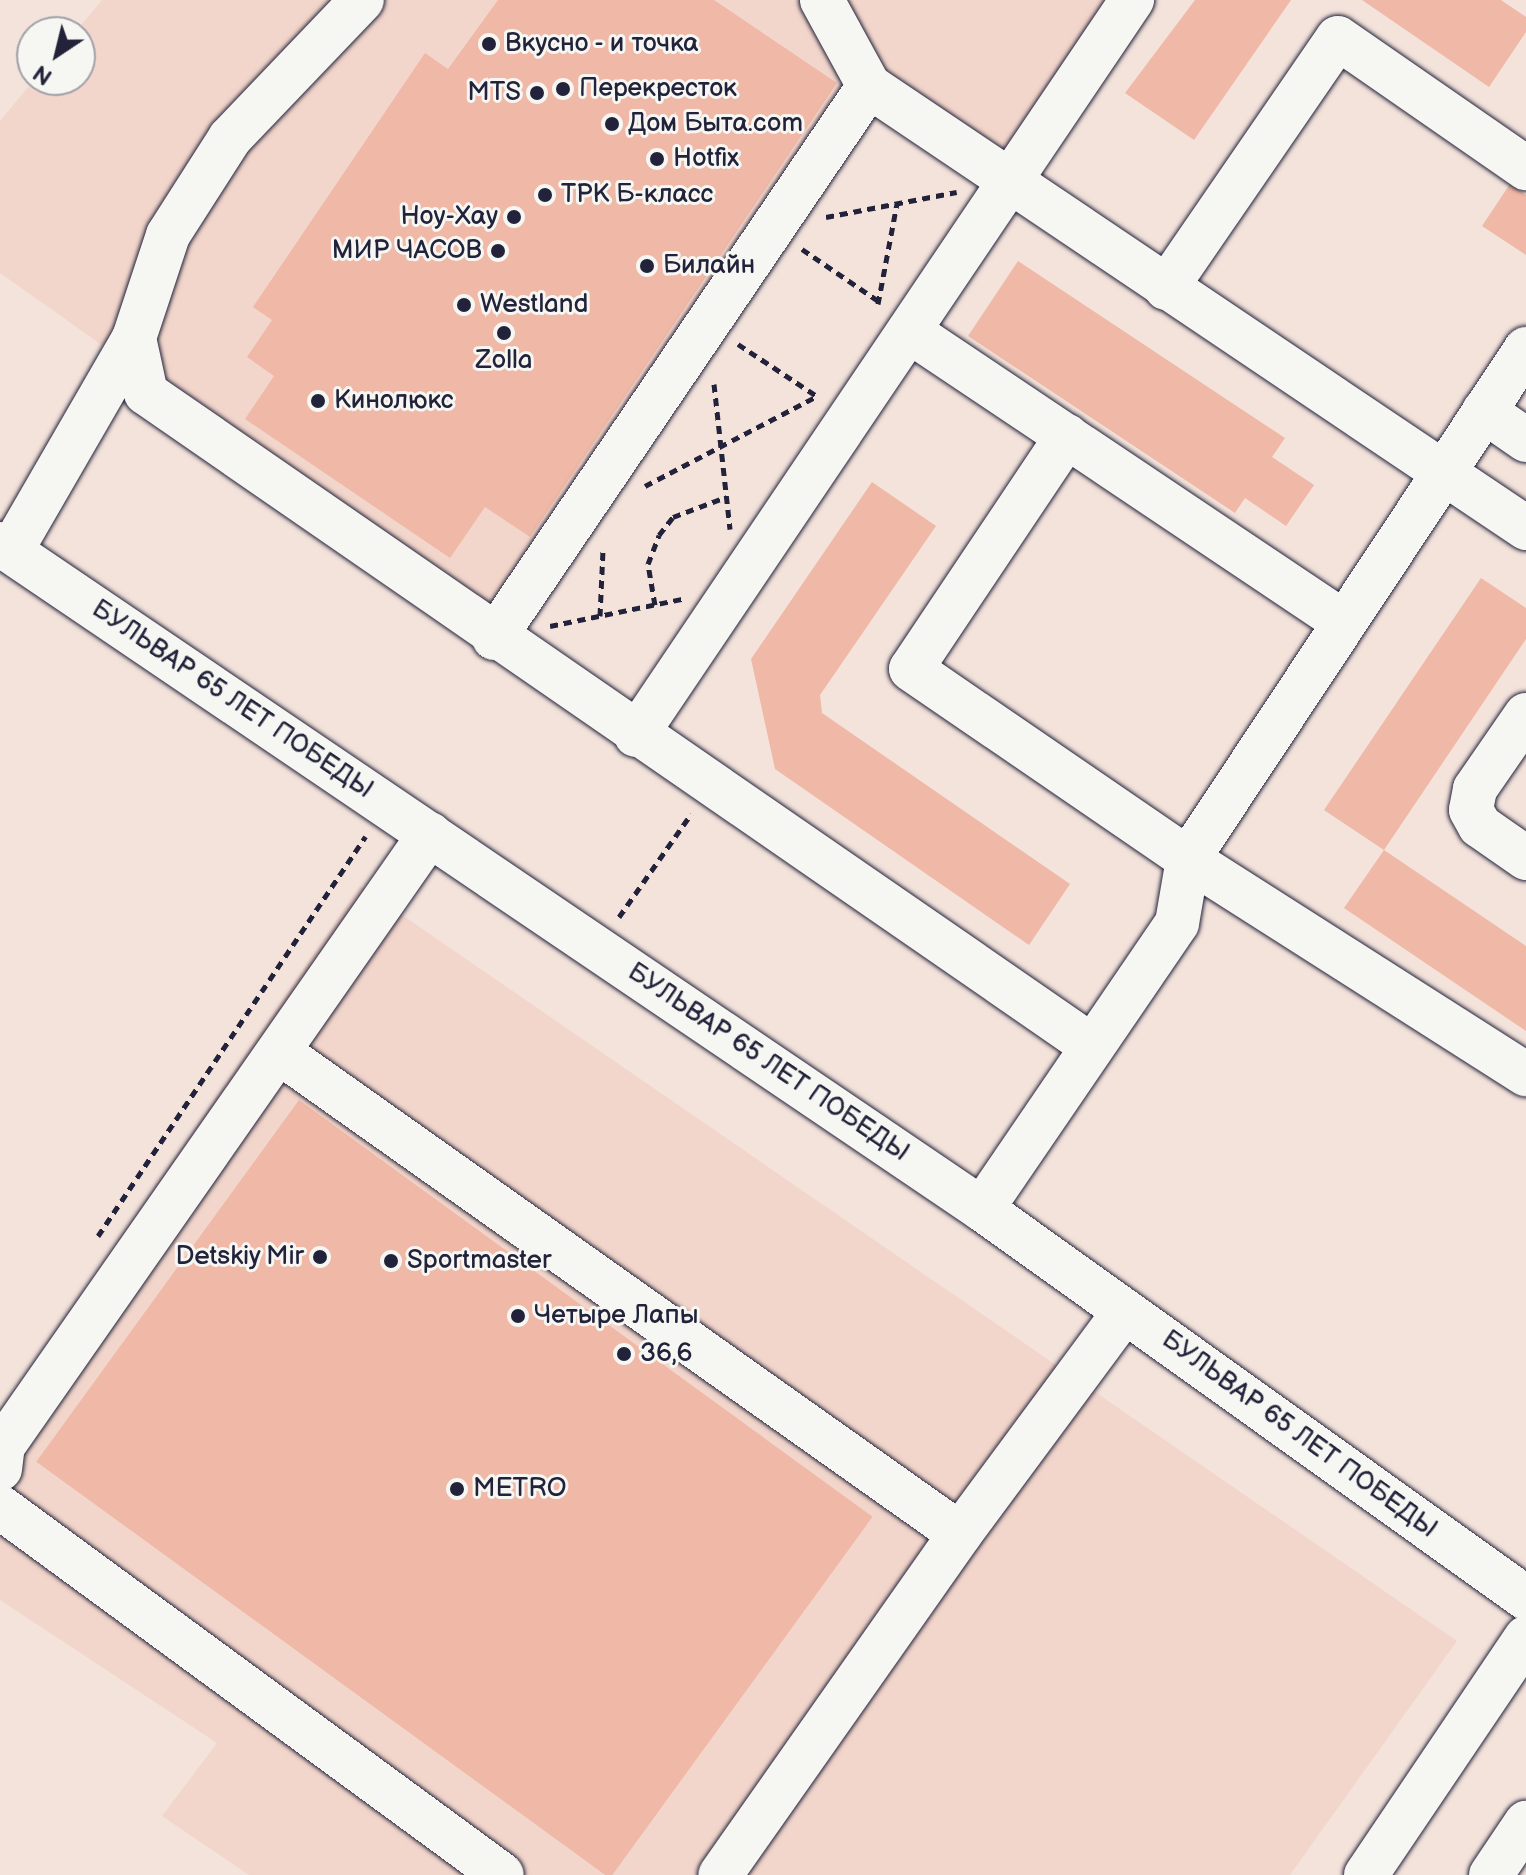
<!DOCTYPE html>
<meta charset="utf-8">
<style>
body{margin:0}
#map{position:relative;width:1526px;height:1875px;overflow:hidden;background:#f4e3db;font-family:"Balsamiq Sans",sans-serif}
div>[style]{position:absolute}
.built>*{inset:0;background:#f3d6cb}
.building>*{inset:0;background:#f0b8a6;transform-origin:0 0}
.path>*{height:5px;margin-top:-2.5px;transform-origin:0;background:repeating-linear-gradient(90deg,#22223b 0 8px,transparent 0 14px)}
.roads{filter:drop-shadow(0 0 2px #22223b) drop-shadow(0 0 2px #22223b)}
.minor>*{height:44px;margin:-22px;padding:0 22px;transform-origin:22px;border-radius:22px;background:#f6f6f2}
.dots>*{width:22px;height:22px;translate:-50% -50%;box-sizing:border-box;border:4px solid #f6f6f2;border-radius:50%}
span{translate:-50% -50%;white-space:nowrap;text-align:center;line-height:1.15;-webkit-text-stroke:6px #f6f6f2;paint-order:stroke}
.poi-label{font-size:26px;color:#22223b}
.left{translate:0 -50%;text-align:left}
.right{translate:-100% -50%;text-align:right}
.street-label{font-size:26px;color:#22223b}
.north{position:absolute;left:16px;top:16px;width:80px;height:80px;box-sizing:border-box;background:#f6f6f2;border:2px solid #a1a1a9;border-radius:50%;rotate:215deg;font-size:22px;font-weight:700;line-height:32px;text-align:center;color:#22223b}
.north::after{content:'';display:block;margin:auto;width:28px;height:36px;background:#22223b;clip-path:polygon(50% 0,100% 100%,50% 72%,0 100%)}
</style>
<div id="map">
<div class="built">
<div style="clip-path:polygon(102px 0,1112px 0,1006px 159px,872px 67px,493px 622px,0 273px,0 121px,34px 80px,80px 80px,75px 32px)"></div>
<div style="clip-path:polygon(360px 886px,1457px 1641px,1290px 1875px,249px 1875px,162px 1816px,217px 1743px,0 1600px,0 1414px)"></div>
</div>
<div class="building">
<div style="clip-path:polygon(498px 0,714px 0,837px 83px,530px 537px,485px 507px,450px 558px,245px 419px,274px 376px,247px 357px,272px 320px,253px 307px,425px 53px,448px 69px)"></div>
<div style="clip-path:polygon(1195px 0,1291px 0,1194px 140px,1125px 93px)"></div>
<div style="clip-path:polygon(1362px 0,1501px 0,1526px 17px,1526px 32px,1489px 87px)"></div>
<div style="clip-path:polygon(1510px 184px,1526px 195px,1526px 255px,1482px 226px)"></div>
<div style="clip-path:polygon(1018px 261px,1285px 438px,1272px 457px,1314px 485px,1286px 526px,1245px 498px,1235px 513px,968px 336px)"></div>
<div style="clip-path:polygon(872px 482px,936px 526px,820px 695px,822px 713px,1070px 884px,1029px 945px,775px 769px,751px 659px)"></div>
<div style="clip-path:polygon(1481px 578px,1526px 608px,1526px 639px,1384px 850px,1324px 810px)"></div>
<div style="clip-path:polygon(1384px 850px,1526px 946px,1526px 1031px,1344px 908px)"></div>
<div style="left:299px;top:1100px;width:709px;height:447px;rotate:36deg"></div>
</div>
<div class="path">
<div style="left:826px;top:217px;width:133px;rotate:-10.8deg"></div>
<div style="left:802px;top:249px;width:94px;rotate:34.2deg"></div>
<div style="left:878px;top:304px;width:103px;rotate:-79.3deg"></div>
<div style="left:738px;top:344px;width:95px;rotate:33.4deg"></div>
<div style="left:714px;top:384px;width:146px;rotate:83.7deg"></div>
<div style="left:645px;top:486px;width:194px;rotate:-27.6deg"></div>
<div style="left:655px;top:605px;width:42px;rotate:-99.7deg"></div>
<div style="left:648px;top:564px;width:31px;rotate:-69deg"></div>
<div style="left:659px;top:535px;width:23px;rotate:-52deg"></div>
<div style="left:673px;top:517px;width:57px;rotate:-20.7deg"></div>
<div style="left:600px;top:616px;width:66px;rotate:-87.4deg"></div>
<div style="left:550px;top:626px;width:135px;rotate:-11.6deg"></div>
<div style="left:619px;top:917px;width:126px;rotate:-55deg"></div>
<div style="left:98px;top:1236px;width:481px;rotate:-56.2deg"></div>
</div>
<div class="roads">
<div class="minor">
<div style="left:869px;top:86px;width:792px;rotate:33.93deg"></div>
<div style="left:1166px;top:288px;width:303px;rotate:-55.5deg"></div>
<div style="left:1338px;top:38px;width:229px;rotate:34.7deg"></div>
<div style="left:909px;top:331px;width:521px;rotate:33.81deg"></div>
<div style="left:134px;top:338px;width:56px;rotate:77.7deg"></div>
<div style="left:146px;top:393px;width:1149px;rotate:34.62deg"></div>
<div style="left:1484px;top:411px;width:51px;rotate:34.6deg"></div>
<div style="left:1067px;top:436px;width:280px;rotate:123.8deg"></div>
<div style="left:911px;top:669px;width:336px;rotate:34.4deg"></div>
<div style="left:1188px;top:859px;width:401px;rotate:32.5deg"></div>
<div style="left:0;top:544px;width:1186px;rotate:34.11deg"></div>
<div style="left:982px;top:1209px;width:669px;rotate:35.57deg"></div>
<div style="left:11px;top:551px;width:246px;rotate:-60deg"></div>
<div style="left:134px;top:338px;width:108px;rotate:-71.7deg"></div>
<div style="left:168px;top:235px;width:115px;rotate:-57.4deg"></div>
<div style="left:230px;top:138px;width:191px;rotate:-46.3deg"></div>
<div style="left:494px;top:638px;width:667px;rotate:-55.81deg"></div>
<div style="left:869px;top:86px;width:98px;rotate:-118.7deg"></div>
<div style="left:1526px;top:715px;width:90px;rotate:124.6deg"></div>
<div style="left:1475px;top:789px;width:21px;rotate:101deg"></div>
<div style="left:1471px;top:810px;width:18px;rotate:61deg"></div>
<div style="left:1480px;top:826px;width:56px;rotate:34.8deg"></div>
<div style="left:636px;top:735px;width:887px;rotate:-55.99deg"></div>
<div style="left:279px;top:1052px;width:834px;rotate:35.29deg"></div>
<div style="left:960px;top:1534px;width:417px;rotate:125.1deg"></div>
<div style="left:982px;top:1209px;width:346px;rotate:-55.7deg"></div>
<div style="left:1177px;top:923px;width:65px;rotate:-80.2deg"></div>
<div style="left:1188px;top:859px;width:612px;rotate:-56.47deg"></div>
<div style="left:0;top:1469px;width:23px;rotate:-83deg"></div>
<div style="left:3px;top:1446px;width:746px;rotate:-55.1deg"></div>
<div style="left:0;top:1507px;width:622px;rotate:36.24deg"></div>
<div style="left:960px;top:1534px;width:277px;rotate:-53.5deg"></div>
<div style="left:1366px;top:1875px;width:286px;rotate:-56deg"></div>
<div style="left:1491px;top:1875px;width:63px;rotate:-56.1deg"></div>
</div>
</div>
<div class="dots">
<div style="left:489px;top:44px;background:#22223b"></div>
<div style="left:563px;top:89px;background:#22223b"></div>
<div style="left:537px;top:93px;background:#22223b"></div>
<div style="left:612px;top:124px;background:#22223b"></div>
<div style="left:657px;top:159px;background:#22223b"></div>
<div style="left:545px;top:195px;background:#22223b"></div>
<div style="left:514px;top:217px;background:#22223b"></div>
<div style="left:498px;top:251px;background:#22223b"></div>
<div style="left:647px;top:266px;background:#22223b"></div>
<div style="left:464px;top:305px;background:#22223b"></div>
<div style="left:504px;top:333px;background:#22223b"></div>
<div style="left:318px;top:401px;background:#22223b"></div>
<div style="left:320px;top:1257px;background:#22223b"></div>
<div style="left:391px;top:1261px;background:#22223b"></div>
<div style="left:518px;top:1316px;background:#22223b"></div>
<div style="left:624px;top:1354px;background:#22223b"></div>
<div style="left:457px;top:1489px;background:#22223b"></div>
</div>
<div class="poi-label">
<span class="left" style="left:505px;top:44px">Вкусно - и точка</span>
<span class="left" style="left:579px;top:89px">Перекресток</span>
<span class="right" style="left:521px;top:93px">MTS</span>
<span class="left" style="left:628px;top:124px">Дом Быта.com</span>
<span class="left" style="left:673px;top:159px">Hotfix</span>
<span class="left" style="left:561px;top:195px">ТРК Б-класс</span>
<span class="right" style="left:498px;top:217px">Ноу-Хау</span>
<span class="right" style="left:482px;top:251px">МИР ЧАСОВ</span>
<span class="left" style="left:663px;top:266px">Билайн</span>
<span class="left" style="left:480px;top:305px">Westland</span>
<span style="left:504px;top:361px">Zolla</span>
<span class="left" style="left:334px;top:401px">Кинолюкс</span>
<span class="right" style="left:304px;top:1257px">Detskiy Mir</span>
<span class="left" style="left:407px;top:1261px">Sportmaster</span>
<span class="left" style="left:534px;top:1316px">Четыре Лапы</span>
<span class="left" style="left:640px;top:1354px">36,6</span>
<span class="left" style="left:473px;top:1489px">METRO</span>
</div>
<div class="street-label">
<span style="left:232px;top:700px;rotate:34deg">БУЛЬВАР 65 ЛЕТ ПОБЕДЫ</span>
<span style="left:768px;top:1063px;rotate:34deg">БУЛЬВАР 65 ЛЕТ ПОБЕДЫ</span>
<span style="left:1299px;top:1435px;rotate:36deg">БУЛЬВАР 65 ЛЕТ ПОБЕДЫ</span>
</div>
<div class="north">N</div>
</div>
